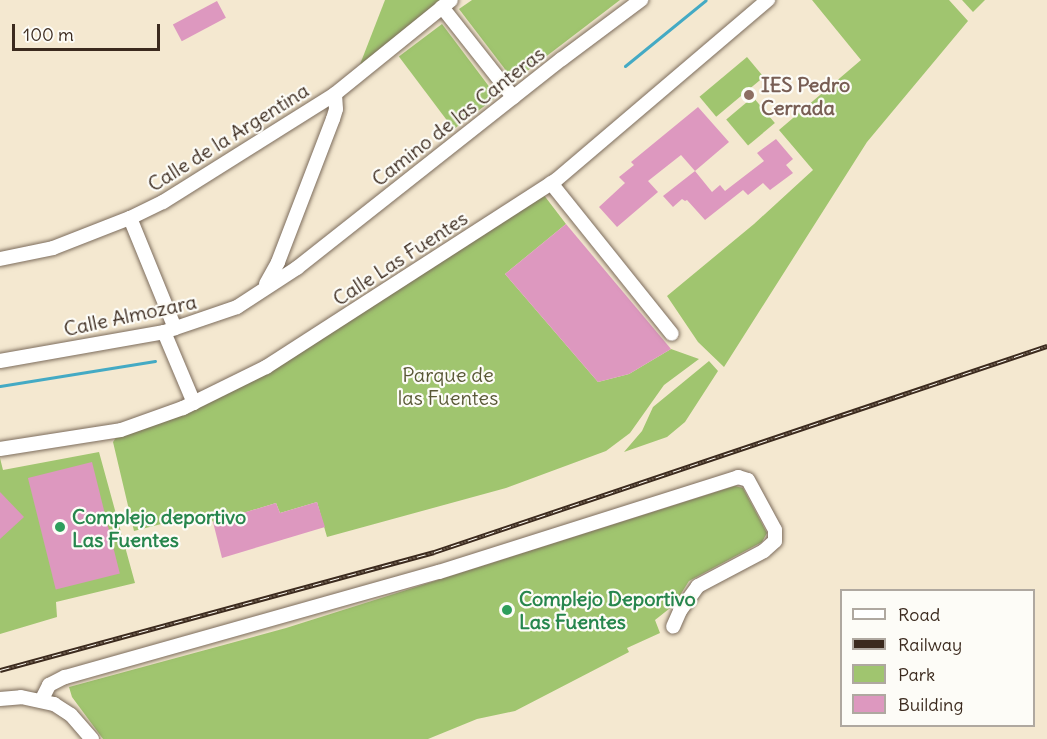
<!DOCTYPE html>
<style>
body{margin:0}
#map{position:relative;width:1047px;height:739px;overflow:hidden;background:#f4e8d0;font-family:Delius,sans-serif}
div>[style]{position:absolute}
.green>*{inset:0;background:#a0c56f;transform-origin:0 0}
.stream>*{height:3px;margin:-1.5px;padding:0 1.5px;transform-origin:1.5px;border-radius:1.5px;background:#44aac4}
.building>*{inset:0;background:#dd98bf;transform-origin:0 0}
.roads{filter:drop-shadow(0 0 2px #7c6c5c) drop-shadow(0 0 2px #7c6c5c)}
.minor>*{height:14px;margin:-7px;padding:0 7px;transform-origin:7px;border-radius:7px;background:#fff}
.rail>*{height:5px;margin-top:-2.5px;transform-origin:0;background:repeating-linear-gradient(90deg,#fdfcf7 0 9px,#3b2a1e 0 18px);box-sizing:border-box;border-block:2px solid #3b2a1e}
.dots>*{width:16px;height:16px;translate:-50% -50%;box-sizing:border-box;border:3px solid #fdfcf7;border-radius:50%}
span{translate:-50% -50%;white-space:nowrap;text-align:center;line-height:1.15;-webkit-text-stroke:4.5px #fdfcf7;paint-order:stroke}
.education-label{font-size:20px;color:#785e54;font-weight:700}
.left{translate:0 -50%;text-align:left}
.street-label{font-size:20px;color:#3b2a1e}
.park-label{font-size:20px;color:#595836}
.leisure-label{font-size:20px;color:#27864d;font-weight:700}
.legend{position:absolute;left:840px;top:589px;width:195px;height:138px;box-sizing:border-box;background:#fdfcf7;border:2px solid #afa8a0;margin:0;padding:8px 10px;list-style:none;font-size:18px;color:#3b2a1e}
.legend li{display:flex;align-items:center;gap:12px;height:30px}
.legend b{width:30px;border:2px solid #afa8a0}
.scale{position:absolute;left:12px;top:24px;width:148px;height:27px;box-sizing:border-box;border:3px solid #3b2a1e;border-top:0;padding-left:8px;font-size:18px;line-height:21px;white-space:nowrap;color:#3b2a1e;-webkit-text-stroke:4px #fdfcf7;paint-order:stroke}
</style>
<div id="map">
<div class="green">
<div style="clip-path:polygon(385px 0,445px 0,359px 67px)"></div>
<div style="clip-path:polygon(472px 0,620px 0,514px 81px,459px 9px)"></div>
<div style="clip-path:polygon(812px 0,949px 0,968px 21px,867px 142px,724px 367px,698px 342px,667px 296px,754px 224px,813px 170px,779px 130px,861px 60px)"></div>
<div style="clip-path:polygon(962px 0,985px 0,973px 12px)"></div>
<div style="left:442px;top:24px;width:91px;height:54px;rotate:53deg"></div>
<div style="left:747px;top:57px;width:26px;height:62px;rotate:50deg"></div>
<div style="left:753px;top:97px;width:34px;height:35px;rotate:50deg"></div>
<div style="clip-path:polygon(540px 190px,566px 224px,505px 274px,598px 382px,629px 374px,671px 349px,699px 359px,664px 385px,630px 433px,606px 451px,506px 488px,327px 537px,317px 502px,280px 513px,276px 503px,213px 522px,208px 512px,134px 531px,113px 442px,121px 430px,203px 399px)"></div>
<div style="clip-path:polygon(709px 361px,718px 371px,685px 422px,667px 437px,624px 452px,642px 431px,653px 407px)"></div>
<div style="clip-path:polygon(99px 452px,135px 583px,56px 602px,57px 617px,0 634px,0 458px,3px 470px)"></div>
<div style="clip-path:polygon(735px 486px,743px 488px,767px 533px,762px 542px,689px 581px,674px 605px,655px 620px,660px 633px,627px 648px,629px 652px,515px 711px,477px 719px,428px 739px,103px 739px,72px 697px,69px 687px,286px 628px)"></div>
</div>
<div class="stream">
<div style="left:625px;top:66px;width:104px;rotate:-39.2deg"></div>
<div style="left:0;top:386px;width:157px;rotate:-9.2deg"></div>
</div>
<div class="building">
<div style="left:217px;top:1px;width:19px;height:50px;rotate:62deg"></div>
<div style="clip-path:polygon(698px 107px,729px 142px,695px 171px,681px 155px,648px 181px,658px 192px,617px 227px,599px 207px,625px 183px,619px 177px,634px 165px,631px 162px)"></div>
<div style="clip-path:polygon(776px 139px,793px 159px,786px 165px,793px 173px,770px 190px,763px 183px,748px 195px,743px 190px,705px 220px,687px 200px,685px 201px,682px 199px,673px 207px,663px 196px,695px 171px,712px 192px,720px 185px,725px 191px,764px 161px,757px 153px)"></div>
<div style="clip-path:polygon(566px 224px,671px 349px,629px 374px,598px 382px,505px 274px)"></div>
<div style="left:92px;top:462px;width:115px;height:66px;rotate:76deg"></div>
<div style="clip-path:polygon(0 492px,24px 517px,0 539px)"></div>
<div style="clip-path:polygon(317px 502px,325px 527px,222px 558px,213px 522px,276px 503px,280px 513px)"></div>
</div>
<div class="roads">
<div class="minor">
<div style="left:442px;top:7px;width:115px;rotate:51.7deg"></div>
<div style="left:551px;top:183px;width:193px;rotate:51.3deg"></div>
<div style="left:130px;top:218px;width:119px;rotate:67.8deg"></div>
<div style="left:0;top:259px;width:54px;rotate:-11.7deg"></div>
<div style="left:53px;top:248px;width:83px;rotate:-21.3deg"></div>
<div style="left:130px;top:218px;width:37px;rotate:-26deg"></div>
<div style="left:163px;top:202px;width:203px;rotate:-32.1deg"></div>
<div style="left:335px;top:94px;width:149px;rotate:-39deg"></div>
<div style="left:266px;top:284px;width:25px;rotate:-61deg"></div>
<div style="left:278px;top:262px;width:153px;rotate:-69deg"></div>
<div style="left:333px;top:119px;width:10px;rotate:-73deg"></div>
<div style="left:336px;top:109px;width:15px;rotate:-94deg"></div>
<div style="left:164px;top:332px;width:77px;rotate:67.1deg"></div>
<div style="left:0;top:361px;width:167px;rotate:-10deg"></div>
<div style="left:164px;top:332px;width:77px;rotate:-18.9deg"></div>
<div style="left:237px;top:307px;width:72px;rotate:-33deg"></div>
<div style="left:297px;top:268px;width:337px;rotate:-38.3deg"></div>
<div style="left:562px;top:59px;width:99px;rotate:-36.8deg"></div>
<div style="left:0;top:449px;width:122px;rotate:-8.9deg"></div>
<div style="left:121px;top:430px;width:66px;rotate:-19.5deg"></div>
<div style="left:183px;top:408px;width:93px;rotate:-26.3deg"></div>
<div style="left:266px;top:367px;width:344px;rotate:-32.8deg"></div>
<div style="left:555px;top:181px;width:280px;rotate:-40.4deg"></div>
<div style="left:0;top:699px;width:21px;rotate:-5deg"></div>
<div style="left:21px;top:697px;width:34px;rotate:12deg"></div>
<div style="left:54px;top:704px;width:20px;rotate:33deg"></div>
<div style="left:71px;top:715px;width:32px;rotate:49deg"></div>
<div style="left:42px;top:699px;width:16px;rotate:-63deg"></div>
<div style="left:49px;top:685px;width:18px;rotate:-27deg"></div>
<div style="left:65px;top:677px;width:388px;rotate:-15.7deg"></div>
<div style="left:439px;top:572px;width:314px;rotate:-17.6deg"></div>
<div style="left:738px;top:477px;width:10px;rotate:17deg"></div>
<div style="left:748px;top:480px;width:57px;rotate:61.6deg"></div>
<div style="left:775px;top:530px;width:11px;rotate:90deg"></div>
<div style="left:775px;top:541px;width:15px;rotate:138deg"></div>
<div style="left:764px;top:551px;width:75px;rotate:152.1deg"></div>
<div style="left:698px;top:586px;width:31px;rotate:126deg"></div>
<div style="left:680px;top:611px;width:17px;rotate:114deg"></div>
</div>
</div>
<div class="rail">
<div style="left:0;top:670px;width:450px;rotate:-15.2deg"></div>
<div style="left:434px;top:552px;width:647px;rotate:-18.58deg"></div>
</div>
<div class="dots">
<div style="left:749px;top:95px;background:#8d6e63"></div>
<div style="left:60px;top:527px;background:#2e9e5b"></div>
<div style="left:507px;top:610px;background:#2e9e5b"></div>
</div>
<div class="education-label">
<span class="left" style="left:761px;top:96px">IES Pedro<br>Cerrada</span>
</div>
<div class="street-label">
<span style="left:458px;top:116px;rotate:-38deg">Camino de las Canteras</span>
<span style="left:228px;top:137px;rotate:-32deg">Calle de la Argentina</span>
<span style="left:400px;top:258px;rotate:-33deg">Calle Las Fuentes</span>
<span style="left:130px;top:315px;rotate:-12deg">Calle Almozara</span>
</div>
<div class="park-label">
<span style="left:448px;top:386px">Parque de<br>las Fuentes</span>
</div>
<div class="leisure-label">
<span class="left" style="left:72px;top:528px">Complejo deportivo<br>Las Fuentes</span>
<span class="left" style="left:519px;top:610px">Complejo Deportivo<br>Las Fuentes</span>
</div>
<ul class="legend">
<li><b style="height:8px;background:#fff"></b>Road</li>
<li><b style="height:8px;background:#3b2a1e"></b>Railway</li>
<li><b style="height:16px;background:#a0c56f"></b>Park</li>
<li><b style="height:16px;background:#dd98bf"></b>Building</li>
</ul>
<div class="scale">100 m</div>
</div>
